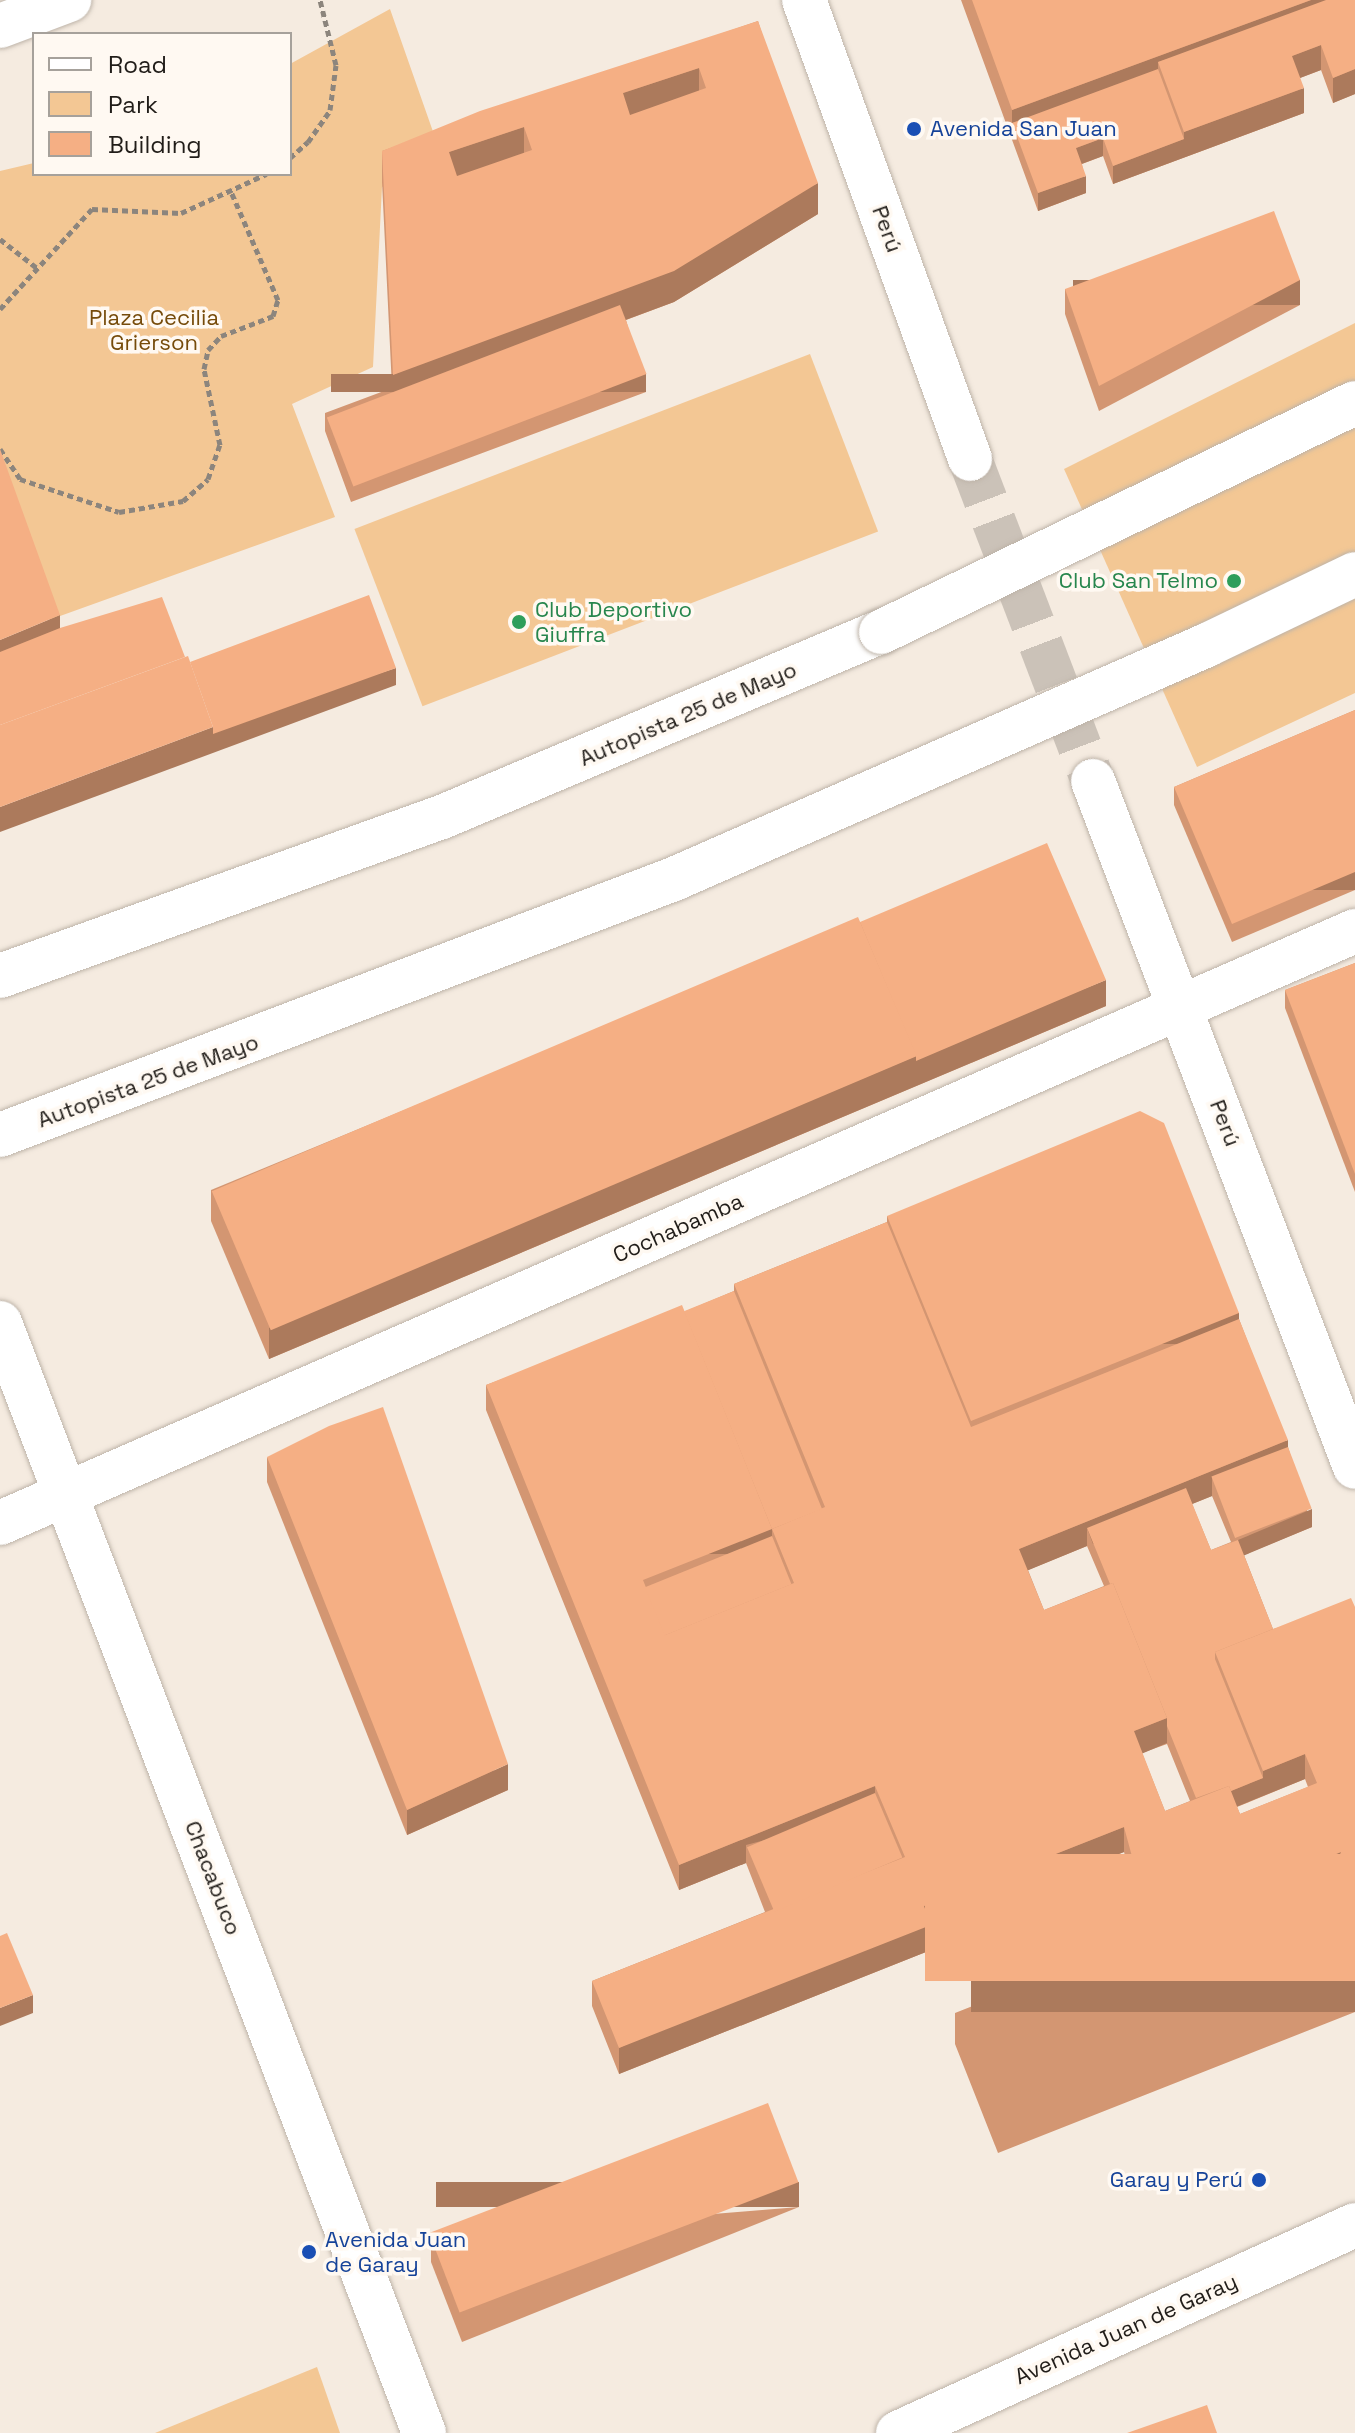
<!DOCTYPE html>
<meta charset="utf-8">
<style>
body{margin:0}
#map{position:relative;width:1355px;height:2433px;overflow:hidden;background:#f5ebe0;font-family:"Space Grotesk",sans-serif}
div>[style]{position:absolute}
.green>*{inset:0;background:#f3c794;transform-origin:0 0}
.minor-tunnel>*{height:44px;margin-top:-22px;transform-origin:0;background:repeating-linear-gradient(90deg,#cbc2b8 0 44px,transparent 0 66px)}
.path>*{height:5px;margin-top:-2.5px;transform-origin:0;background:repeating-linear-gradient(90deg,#8c857d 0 6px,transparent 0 10px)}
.roads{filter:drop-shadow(0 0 2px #beb4a9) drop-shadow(0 0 2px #beb4a9)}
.minor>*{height:44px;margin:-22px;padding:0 22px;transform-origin:22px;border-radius:22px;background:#fff}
.major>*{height:44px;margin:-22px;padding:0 22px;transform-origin:22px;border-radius:22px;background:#fff}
.highway>*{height:44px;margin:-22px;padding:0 22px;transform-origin:22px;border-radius:22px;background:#fff}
.bridges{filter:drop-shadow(0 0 2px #beb4a9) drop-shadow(0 0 2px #beb4a9)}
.highway-bridge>*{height:44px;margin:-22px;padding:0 22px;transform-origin:22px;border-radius:22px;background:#fff}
.wall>*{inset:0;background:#d39672}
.shaded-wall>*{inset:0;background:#ac7a5c;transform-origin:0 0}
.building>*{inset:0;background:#f5af84;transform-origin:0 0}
.dots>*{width:22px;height:22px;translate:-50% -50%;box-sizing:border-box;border:4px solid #fff9f2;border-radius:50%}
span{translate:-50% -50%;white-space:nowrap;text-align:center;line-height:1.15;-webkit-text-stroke:7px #fff9f2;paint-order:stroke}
.transit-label{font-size:22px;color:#164399}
.left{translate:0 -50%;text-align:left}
.right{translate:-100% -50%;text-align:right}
.street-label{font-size:22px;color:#211d19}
.park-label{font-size:22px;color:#764b0a}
.leisure-label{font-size:22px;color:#27864d}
.legend{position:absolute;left:32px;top:32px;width:260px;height:144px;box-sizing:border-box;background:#fff9f2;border:2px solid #a6a19b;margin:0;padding:10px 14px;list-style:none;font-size:24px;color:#211d19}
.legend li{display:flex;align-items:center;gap:16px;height:40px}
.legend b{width:40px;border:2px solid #a6a19b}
</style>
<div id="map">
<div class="green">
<div style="clip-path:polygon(390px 9px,444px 163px,382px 187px,373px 367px,292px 404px,335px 517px,49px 620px,0 483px,0 171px,34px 163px,34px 174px,290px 174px,290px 64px)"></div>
<div style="clip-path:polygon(1355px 323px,1355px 693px,1197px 767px,1064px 469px)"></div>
<div style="left:810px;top:354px;width:190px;height:488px;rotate:69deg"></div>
<div style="clip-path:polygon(317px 2367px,340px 2433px,155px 2433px)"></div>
</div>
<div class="minor-tunnel">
<div style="left:970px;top:459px;width:345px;rotate:69.1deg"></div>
</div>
<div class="path">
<div style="left:290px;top:158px;width:24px;rotate:-42deg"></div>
<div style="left:308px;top:142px;width:39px;rotate:-55deg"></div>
<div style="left:330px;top:110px;width:45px;rotate:-82.4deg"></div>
<div style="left:336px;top:65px;width:67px;rotate:-103.8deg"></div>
<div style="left:0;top:239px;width:47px;rotate:38.1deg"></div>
<div style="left:0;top:309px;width:136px;rotate:-47.4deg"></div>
<div style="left:92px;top:209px;width:89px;rotate:2.6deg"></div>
<div style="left:181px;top:213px;width:94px;rotate:-24.6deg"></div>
<div style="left:0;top:449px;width:36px;rotate:56deg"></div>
<div style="left:20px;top:479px;width:104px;rotate:18.4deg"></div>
<div style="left:119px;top:512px;width:65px;rotate:-9.8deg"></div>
<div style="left:183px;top:501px;width:33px;rotate:-41deg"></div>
<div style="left:208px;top:479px;width:36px;rotate:-71deg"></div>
<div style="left:220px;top:445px;width:78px;rotate:-101.9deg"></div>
<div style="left:204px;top:369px;width:19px;rotate:-78deg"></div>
<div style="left:208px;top:350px;width:19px;rotate:-47deg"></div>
<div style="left:221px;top:336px;width:56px;rotate:-21deg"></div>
<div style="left:273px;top:316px;width:17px;rotate:-73deg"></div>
<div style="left:278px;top:300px;width:121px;rotate:-113.4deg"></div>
</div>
<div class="roads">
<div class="minor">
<div style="left:804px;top:0;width:488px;rotate:70.1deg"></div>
<div style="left:1093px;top:781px;width:734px;rotate:69.1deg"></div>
<div style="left:0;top:1323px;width:1188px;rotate:69.09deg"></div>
<div style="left:0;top:1523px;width:1479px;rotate:-23.6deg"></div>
</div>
<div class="major">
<div style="left:0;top:26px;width:74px;rotate:-20.6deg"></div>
<div style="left:898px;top:2433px;width:502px;rotate:-24.47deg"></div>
</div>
<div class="highway">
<div style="left:0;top:976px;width:470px;rotate:-19.8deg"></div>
<div style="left:442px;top:817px;width:476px;rotate:-22.9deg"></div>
</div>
</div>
<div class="bridges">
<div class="highway-bridge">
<div style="left:881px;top:632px;width:526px;rotate:-25.79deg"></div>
<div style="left:0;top:1135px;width:721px;rotate:-20.8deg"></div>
<div style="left:674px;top:879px;width:582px;rotate:-23.7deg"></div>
<div style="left:1207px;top:645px;width:164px;rotate:-25.6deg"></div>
</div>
</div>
<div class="wall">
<div style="clip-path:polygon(961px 0,1355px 0,1355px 94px,1333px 103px,1321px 70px,1300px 78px,1304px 113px,1113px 184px,1103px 156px,1082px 164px,1086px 193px,1038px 211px)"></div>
<div style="clip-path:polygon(758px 21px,818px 214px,674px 302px,626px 320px,646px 392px,351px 502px,325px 431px,325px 413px,392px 388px,382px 182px,382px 151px)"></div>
<div style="clip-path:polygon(1065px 289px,1300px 305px,1099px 411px,1065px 314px)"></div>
<div style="clip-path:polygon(1355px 710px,1355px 890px,1232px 942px,1174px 805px,1174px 787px)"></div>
<div style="clip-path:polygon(860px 922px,1106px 1006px,269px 1359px,211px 1221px,211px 1190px)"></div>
<div style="clip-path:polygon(1355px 963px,1355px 1192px,1285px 1008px,1285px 990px)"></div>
<div style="clip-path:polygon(evenodd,887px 1216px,1239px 1319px,1288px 1447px,1312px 1527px,1244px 1555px,1273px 1629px,1355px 1607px,1355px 2012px,998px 2153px,955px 2044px,955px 2013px,1147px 1937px,1124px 1852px,931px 1928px,931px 1950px,619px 2074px,592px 2006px,592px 1981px,765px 1912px,746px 1863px,679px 1890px,486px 1410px,486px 1385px,684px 1312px,734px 1291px,734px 1284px,887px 1222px,887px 1216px,1212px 1496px,1231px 1542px,1211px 1550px,1192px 1504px,1212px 1496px,887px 1216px,1087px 1546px,1104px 1586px,1044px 1610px,1028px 1570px,1087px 1546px,887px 1216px,1167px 1744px,1190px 1801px,1165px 1811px,1142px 1753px,1167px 1744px,887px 1216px,1305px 1779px,1308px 1787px,1240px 1814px,1237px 1807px,1305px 1779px)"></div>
<div style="clip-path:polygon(267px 1457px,508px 1790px,407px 1835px,267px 1482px)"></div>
<div style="clip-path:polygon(799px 2207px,462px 2342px,431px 2262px,431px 2237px)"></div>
</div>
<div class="shaded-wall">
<div style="clip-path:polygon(1311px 0,1355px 0,1158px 62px,1158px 87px,1012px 123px,1012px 110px)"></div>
<div style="clip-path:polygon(1321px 45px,1321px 70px,1292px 81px,1292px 56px)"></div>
<div style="clip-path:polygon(699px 68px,699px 98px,623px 124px,623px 93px)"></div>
<div style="clip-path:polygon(1355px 69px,1355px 94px,1333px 103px,1333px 78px)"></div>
<div style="clip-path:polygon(1304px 88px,1304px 113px,1113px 184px,1113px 166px,1184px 139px,1184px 132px)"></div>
<div style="clip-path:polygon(524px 127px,524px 157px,449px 183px,449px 152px)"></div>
<div style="clip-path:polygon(1103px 138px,1103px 156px,1076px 166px,1076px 148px)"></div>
<div style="clip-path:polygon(1086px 176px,1086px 193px,1038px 211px,1038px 193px)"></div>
<div style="clip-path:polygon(818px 183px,818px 214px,674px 302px,393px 406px,393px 375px)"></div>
<div style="left:1300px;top:280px;width:25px;height:227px;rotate:90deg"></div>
<div style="left:646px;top:374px;width:18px;height:315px;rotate:90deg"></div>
<div style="clip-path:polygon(60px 615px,60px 646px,0 670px,0 640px)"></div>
<div style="clip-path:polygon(396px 668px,396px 685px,0 832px,0 807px,213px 727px)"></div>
<div style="left:1355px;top:872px;width:18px;height:134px;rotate:90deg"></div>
<div style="clip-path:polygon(1106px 980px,1106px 1006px,269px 1359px,269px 1328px,916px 1056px)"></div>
<div style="left:1239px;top:1313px;width:31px;height:289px;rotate:90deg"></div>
<div style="clip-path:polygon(1288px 1440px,1288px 1465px,1212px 1478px,1212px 1496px,1093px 1544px,1087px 1528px,1087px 1546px,1019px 1574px,1019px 1549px)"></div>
<div style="clip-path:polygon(1312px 1509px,1312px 1527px,1238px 1558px,1238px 1540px)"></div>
<div style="left:772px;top:1529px;width:25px;height:139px;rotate:90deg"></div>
<div style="clip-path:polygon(1167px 1718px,1167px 1743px,1134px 1757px,1134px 1731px)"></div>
<div style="clip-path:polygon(1305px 1754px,1305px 1779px,1199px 1822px,1199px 1804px,1263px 1778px,1263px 1771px)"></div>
<div style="clip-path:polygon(508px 1764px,508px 1790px,407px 1835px,407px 1810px)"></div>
<div style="clip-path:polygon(875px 1786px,875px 1811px,746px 1845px,746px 1863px,679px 1890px,679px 1865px)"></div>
<div style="clip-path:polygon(1124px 1827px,1124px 1852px,931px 1928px,931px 1950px,619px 2074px,619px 2048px,924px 1906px)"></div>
<div style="clip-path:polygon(1341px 1852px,1341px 1865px,1155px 1964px,1265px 1883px)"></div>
<div style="left:1355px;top:1981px;width:31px;height:384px;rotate:90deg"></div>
<div style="clip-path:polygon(33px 1995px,33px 2013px,0 2026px,0 2008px)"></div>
<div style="left:799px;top:2182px;width:25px;height:363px;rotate:90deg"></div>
</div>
<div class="building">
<div style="clip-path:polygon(972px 0,1311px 0,1012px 110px)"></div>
<div style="clip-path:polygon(1326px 0,1355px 0,1355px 69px,1333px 78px,1321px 45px,1292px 56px,1304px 88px,1184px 132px,1158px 62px)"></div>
<div style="clip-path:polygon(evenodd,758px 21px,818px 183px,674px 271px,393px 375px,382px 151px,480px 111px,758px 21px,699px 68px,706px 88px,630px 115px,623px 93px,699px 68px,758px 21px,524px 127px,532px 150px,457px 176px,449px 152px,524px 127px)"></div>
<div style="clip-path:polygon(1158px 69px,1184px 139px,1113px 166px,1103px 138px,1076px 148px,1086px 176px,1038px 193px,1012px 123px)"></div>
<div style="clip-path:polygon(1274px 211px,1300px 280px,1099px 386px,1065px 289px)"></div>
<div style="left:620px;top:305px;width:74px;height:314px;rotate:69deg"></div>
<div style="clip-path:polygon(0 449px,60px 615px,0 640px)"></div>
<div style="clip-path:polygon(369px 595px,396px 668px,213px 734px,213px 727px,190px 662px)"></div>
<div style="clip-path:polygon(162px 597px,185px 657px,0 725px,0 652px,60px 628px)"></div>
<div style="clip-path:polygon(188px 656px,213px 727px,0 807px,0 725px)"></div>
<div style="clip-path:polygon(1355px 710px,1355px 872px,1232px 924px,1174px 787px)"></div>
<div style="clip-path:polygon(1047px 843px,1106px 980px,916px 1061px,916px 1056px,860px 922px)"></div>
<div style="left:858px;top:917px;width:151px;height:702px;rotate:67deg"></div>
<div style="clip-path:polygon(1355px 963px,1355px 1174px,1285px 990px)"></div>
<div style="clip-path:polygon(1140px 1111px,1164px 1123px,1239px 1313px,971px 1421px,887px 1216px)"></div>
<div style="clip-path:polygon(evenodd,887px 1222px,971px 1427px,1239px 1319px,1288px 1440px,1019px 1549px,1044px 1610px,1113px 1583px,1167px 1718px,1134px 1731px,1165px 1811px,1229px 1786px,1240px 1814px,1317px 1783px,1305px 1754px,1263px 1771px,1215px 1652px,1351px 1598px,1355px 1607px,1355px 1854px,1337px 1861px,1341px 1852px,1265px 1883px,1261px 1891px,1153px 1934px,1124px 1827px,924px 1906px,931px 1925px,619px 2048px,592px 1981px,905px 1857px,875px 1786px,679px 1865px,486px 1385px,682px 1305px,772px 1529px,825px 1507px,734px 1284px,887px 1222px,772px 1529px,794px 1583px,665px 1635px,643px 1580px,772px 1529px)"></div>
<div style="left:734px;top:1291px;width:235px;height:54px;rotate:68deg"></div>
<div style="clip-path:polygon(383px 1407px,508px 1764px,407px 1810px,267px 1457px,329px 1426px)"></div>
<div style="left:1288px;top:1447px;width:66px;height:82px;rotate:69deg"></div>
<div style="clip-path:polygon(1186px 1488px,1211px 1550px,1238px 1540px,1273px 1629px,1215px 1652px,1215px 1659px,1263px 1778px,1231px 1791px,1229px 1786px,1196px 1798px,1167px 1726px,1167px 1718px,1113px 1583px,1110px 1584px,1087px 1528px)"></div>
<div style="left:772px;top:1536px;width:52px;height:137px;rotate:68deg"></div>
<div style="left:875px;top:1793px;width:70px;height:139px;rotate:67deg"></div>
<div style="left:1355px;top:1854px;width:127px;height:430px;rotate:90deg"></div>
<div style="clip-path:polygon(7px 1933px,33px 1995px,0 2008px,0 1936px)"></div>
<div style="left:768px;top:2103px;width:85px;height:363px;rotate:69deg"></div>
<div style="clip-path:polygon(1207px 2405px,1217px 2433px,1127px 2433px)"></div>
</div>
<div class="dots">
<div style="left:914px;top:129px;background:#1a4fb4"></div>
<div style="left:1234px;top:581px;background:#2e9e5b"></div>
<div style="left:519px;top:622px;background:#2e9e5b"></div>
<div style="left:1259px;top:2180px;background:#1a4fb4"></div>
<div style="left:309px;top:2252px;background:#1a4fb4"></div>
</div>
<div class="transit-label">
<span class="left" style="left:930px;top:129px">Avenida San Juan</span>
<span class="right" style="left:1243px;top:2180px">Garay y Perú</span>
<span class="left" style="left:325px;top:2252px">Avenida Juan<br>de Garay</span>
</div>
<div class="street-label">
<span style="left:887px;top:229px;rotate:70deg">Perú</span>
<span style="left:688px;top:714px;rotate:-23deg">Autopista 25 de Mayo</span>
<span style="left:148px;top:1081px;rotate:-20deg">Autopista 25 de Mayo</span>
<span style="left:1225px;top:1123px;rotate:69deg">Perú</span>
<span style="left:678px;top:1228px;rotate:-24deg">Cochabamba</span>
<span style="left:213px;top:1878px;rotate:69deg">Chacabuco</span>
<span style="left:1126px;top:2329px;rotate:-24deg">Avenida Juan de Garay</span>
</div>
<div class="park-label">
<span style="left:154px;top:330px">Plaza Cecilia<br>Grierson</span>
</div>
<div class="leisure-label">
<span class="right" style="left:1218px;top:581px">Club San Telmo</span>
<span class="left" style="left:535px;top:622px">Club Deportivo<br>Giuffra</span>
</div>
<ul class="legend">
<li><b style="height:10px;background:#fff"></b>Road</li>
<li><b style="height:22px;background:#f3c794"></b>Park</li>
<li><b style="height:22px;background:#f5af84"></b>Building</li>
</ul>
</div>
